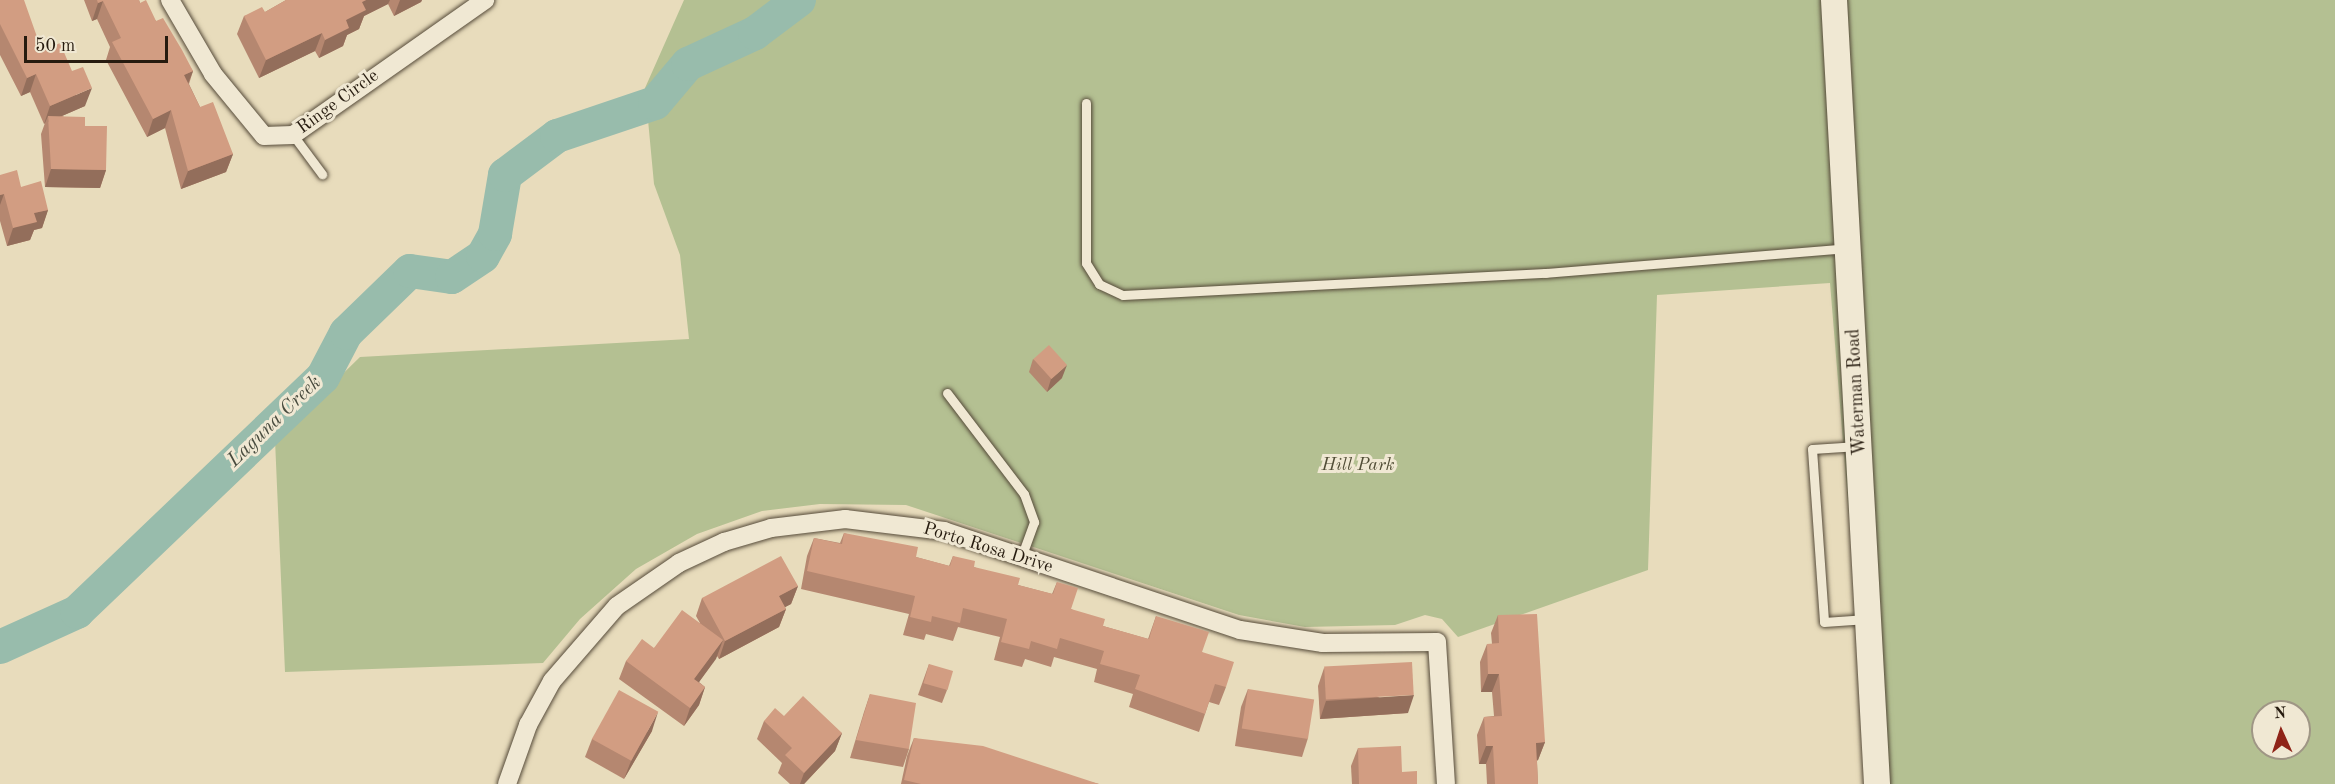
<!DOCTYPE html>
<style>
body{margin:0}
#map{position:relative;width:2335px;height:784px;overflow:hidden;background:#e8dcbc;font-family:"Old Standard TT",serif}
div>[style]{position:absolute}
.green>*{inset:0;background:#b4c092}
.river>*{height:34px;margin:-17px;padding:0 17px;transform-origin:17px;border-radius:17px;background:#98bcac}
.roads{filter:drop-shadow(0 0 2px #564b3a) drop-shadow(0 0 2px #564b3a)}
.service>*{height:9px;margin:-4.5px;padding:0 4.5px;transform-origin:4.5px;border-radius:4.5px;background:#f0e8d3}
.minor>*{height:18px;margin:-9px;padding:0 9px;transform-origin:9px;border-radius:9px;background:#f0e8d3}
.secondary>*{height:26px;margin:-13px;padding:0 13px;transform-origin:13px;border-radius:13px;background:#f0e8d3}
.wall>*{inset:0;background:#b58770}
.shaded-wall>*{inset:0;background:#936e5b}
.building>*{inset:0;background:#d29d82;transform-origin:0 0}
span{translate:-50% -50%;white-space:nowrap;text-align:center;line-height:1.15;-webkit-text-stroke:6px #f0e8d3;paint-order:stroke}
.street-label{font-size:18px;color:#261b0f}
.park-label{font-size:18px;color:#514d36;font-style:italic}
.water-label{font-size:20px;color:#484b3e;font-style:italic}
.north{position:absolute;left:2251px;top:700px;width:60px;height:60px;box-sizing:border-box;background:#f0e8d3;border:2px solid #9f9685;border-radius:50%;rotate:357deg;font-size:16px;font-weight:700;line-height:24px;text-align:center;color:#261b0f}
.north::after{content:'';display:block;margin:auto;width:21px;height:27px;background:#8f2418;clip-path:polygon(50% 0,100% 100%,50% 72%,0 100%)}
.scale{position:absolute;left:24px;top:36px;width:144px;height:27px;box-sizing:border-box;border:3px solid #261b0f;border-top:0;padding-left:8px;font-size:18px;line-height:21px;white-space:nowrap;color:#261b0f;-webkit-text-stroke:4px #f0e8d3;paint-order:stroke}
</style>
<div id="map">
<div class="green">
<div style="clip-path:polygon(evenodd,684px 0,2335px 0,2335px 784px,1871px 784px,1830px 283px,1657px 295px,1648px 570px,1458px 637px,1442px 619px,1425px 615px,1395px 625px,1305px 627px,1239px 615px,906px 505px,820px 504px,762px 511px,697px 534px,636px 569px,580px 619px,543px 663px,285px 672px,275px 440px,360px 357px,689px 339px,680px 255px,654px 184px,645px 88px,684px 0,2263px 712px,2299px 712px,2299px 748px,2263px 748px,2263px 712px)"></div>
</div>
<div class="river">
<div style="left:0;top:647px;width:85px;rotate:-24.4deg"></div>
<div style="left:77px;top:612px;width:340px;rotate:-43.7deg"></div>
<div style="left:323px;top:377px;width:50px;rotate:-62.4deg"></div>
<div style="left:346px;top:333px;width:89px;rotate:-44.1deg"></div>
<div style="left:410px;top:271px;width:42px;rotate:8.1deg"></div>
<div style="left:452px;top:277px;width:37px;rotate:-34deg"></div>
<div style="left:483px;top:256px;width:25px;rotate:-61deg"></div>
<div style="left:495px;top:234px;width:60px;rotate:-80.4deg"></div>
<div style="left:505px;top:175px;width:65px;rotate:-36.9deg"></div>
<div style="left:557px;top:136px;width:103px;rotate:-18.6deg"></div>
<div style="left:655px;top:103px;width:51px;rotate:-49.8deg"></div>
<div style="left:688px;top:64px;width:74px;rotate:-24.8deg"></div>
<div style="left:755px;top:33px;width:55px;rotate:-36.9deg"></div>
</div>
<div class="roads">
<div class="service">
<div style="left:1086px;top:103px;width:160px;rotate:90deg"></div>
<div style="left:1086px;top:263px;width:25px;rotate:58deg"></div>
<div style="left:1099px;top:284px;width:26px;rotate:25deg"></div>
<div style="left:1123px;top:295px;width:423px;rotate:-3deg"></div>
<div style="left:1545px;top:273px;width:302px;rotate:-4.7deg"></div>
<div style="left:293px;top:135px;width:49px;rotate:53.4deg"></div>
<div style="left:947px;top:393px;width:127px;rotate:52.7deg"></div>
<div style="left:1024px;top:494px;width:30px;rotate:70deg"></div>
<div style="left:1034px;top:522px;width:37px;rotate:110deg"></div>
<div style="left:1858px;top:446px;width:46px;rotate:176.3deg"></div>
<div style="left:1812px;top:449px;width:173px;rotate:86deg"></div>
<div style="left:1824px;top:622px;width:43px;rotate:-4deg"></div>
</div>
<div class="minor">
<div style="left:170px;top:0;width:86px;rotate:59.8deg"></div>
<div style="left:213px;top:74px;width:80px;rotate:50.6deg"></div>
<div style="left:264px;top:136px;width:29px;rotate:-2deg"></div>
<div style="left:293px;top:135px;width:235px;rotate:-35.1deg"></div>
<div style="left:507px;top:784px;width:63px;rotate:-70.4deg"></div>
<div style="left:528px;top:725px;width:50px;rotate:-61.4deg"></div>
<div style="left:552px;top:681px;width:99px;rotate:-49.1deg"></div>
<div style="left:617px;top:606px;width:75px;rotate:-34.7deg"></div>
<div style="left:679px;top:563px;width:50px;rotate:-25deg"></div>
<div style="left:724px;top:542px;width:49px;rotate:-16.6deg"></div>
<div style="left:771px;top:528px;width:75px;rotate:-6.9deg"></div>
<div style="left:845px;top:519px;width:100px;rotate:6.9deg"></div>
<div style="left:944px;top:531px;width:312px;rotate:18.5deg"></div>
<div style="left:1240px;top:630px;width:84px;rotate:8.9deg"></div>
<div style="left:1323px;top:643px;width:114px;rotate:-0.5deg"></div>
<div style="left:1437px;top:642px;width:142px;rotate:86.4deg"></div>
</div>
<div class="secondary">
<div style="left:1834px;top:0;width:785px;rotate:86.86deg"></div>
</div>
</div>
<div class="wall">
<div style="clip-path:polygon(0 0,85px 106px,62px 116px,85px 126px,106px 170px,100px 188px,45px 187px,41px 134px,45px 123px,44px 124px,30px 92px,21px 96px,0 55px)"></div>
<div style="clip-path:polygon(84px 0,139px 0,140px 3px,156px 21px,193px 71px,189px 84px,200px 107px,233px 154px,226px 172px,181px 189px,165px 128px,147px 137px,106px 60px,110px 47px,97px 19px,92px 21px)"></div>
<div style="clip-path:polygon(286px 0,422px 0,421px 2px,394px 16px,388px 4px,364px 16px,359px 29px,347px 35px,343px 46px,319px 58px,315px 51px,259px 78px,237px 34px,244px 16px,265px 12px)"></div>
<div style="clip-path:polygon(0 175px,21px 187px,48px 210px,42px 228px,34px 230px,30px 240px,7px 246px,0 221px)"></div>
<div style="clip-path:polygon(1033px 359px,1062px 378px,1047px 392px,1029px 372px)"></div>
<div style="clip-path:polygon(844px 533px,916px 557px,949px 566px,953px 556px,974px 567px,1018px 585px,1052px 594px,1057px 582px,1071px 609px,1103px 626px,1148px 639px,1156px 616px,1202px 652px,1226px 687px,1219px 705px,1209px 702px,1199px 732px,1129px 707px,1133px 694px,1094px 682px,1097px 669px,1054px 657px,1051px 667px,1025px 659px,1022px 667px,994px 660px,1000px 637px,958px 627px,953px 641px,926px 634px,924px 640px,903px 635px,909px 614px,801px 589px,807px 556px,814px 538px,840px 543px)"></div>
<div style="clip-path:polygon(798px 586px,791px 604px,785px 607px,786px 609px,779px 627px,719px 659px,717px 656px,699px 682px,705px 687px,699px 705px,684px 726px,619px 679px,626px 661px,654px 648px,700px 623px,696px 616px,702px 598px)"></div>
<div style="clip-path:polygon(1498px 615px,1545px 742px,1538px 760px,1537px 761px,1538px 784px,1487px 784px,1486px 764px,1479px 764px,1477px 735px,1484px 717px,1494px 716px,1492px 692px,1481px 692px,1480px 662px,1487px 644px,1492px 644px,1491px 633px)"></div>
<div style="clip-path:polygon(929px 664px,947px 690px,942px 703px,918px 695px)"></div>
<div style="clip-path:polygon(1324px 668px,1408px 713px,1320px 719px,1318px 686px)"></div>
<div style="clip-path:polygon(1248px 689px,1308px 738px,1302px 757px,1235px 746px,1241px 707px)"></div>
<div style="clip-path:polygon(870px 694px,909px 749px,903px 767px,850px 758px,864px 712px)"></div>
<div style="clip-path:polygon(784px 716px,842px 733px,835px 751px,804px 784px,790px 784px,778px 773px,782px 763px,757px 739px,764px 721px)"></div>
<div style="clip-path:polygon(652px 731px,624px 779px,585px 757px,592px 739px)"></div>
<div style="clip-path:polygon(914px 738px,1099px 784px,901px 784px,907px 756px)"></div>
<div style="clip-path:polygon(1358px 748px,1417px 784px,1352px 784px,1351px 766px)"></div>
</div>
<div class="shaded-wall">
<div style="clip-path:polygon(366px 0,390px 0,388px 4px,364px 16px,359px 29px,347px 35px,343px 46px,319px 58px,325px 40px,346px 20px,362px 2px)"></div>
<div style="clip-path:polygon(400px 0,422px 0,421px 2px,394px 16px)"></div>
<div style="clip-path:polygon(103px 1px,97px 19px,92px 21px,98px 3px)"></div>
<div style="clip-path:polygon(322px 33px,315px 51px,259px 78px,266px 60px)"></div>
<div style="clip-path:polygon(193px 71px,186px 89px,184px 75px)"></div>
<div style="clip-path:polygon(36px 74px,30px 92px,21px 96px,27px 78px)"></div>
<div style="clip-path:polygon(92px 88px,85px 106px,48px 122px,48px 116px,45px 123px,44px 124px,50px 106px)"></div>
<div style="clip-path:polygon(171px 110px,165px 128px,147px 137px,153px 119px)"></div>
<div style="clip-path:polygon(233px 154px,226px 172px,181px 189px,188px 171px)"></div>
<div style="clip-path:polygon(51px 169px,106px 170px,100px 188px,45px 187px)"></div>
<div style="clip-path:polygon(4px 194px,0 205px,0 195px)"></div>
<div style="clip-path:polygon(48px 210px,42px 228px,34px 230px,30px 240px,7px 246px,13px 228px,34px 213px)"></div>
<div style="clip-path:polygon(1067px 365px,1062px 378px,1047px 392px,1051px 379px)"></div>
<div style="clip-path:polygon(798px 586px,791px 604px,772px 614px,779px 596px)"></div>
<div style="clip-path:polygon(786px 609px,779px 627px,719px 659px,725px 641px)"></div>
<div style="clip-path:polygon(723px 640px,716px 659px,688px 697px,694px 679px)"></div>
<div style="clip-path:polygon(1488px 674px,1499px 674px,1492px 692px,1481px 692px)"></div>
<div style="clip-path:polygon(705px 687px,699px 705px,684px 726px,690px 708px)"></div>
<div style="clip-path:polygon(1414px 695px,1408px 713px,1320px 719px,1326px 701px)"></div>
<div style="clip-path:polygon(658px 712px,652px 731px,624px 779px,631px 761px)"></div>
<div style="clip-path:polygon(842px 733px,835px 751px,804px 784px,800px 784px,804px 773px)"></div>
<div style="clip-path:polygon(1545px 742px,1538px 760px,1530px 761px,1536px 743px)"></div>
<div style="clip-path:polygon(1486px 746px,1493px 746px,1486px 764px,1479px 764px)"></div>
</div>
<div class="building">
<div style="clip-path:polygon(0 0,24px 0,42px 51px,60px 43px,72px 71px,83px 67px,92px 88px,50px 106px,36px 74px,27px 78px,0 24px)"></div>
<div style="clip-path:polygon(97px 0,139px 0,140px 3px,146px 0,156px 21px,163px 18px,182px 50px,193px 71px,184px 75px,200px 107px,213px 102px,233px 154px,188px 171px,171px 110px,153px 119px,112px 42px,121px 38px,103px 1px,98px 3px)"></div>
<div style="clip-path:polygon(286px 0,366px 0,362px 2px,366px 10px,346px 20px,349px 28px,325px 40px,322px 33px,266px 60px,244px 16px,262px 7px,265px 12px)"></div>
<div style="clip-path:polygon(48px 116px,85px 117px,85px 126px,107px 126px,106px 170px,51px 169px)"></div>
<div style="clip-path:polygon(17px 170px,21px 187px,41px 181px,48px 210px,34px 213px,37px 222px,13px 228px,4px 194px,0 195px,0 175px)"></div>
<div style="left:1049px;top:345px;width:27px;height:21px;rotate:48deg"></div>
<div style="clip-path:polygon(844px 533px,918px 547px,916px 557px,950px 566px,953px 556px,975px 561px,974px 567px,1020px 578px,1018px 585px,1053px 594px,1057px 582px,1078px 588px,1071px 609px,1105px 619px,1103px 626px,1149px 639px,1156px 616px,1209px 632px,1202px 652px,1234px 662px,1226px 687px,1215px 684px,1205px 714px,1135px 689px,1140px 675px,1100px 664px,1104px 651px,1060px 638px,1057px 649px,1031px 641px,1029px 649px,1001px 642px,1007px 619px,963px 608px,960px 623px,932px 616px,931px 622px,910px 617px,915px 596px,807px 571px,814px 538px,842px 544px)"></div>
<div style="clip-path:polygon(781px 556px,798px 586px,779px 596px,786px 609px,725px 641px,702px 598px)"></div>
<div style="clip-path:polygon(682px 610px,723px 640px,694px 679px,705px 687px,690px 708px,626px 661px,642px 639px,654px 648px)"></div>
<div style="clip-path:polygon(1537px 614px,1545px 742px,1536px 743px,1538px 784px,1495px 784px,1493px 746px,1486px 746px,1484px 717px,1502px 716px,1499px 674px,1488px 674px,1487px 644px,1499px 643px,1498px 615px)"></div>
<div style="left:1412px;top:662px;width:33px;height:88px;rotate:87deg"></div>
<div style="left:929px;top:664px;width:25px;height:20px;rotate:16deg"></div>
<div style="left:1248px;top:689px;width:67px;height:40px;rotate:9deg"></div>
<div style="left:619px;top:690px;width:45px;height:56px;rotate:29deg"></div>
<div style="clip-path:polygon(870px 694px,916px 703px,909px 749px,856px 740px)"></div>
<div style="clip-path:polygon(803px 696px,842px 733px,804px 773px,785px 755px,792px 748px,764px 721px,775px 708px,784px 716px)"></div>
<div style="clip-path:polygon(914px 738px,983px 746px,1099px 784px,921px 784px,904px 780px)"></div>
<div style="clip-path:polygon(1401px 746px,1402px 772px,1417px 771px,1417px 784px,1359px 784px,1358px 748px)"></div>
</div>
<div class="street-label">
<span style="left:338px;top:102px;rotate:-36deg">Ringe Circle</span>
<span style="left:1857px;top:392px;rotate:-93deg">Waterman Road</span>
<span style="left:988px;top:548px;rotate:17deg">Porto Rosa Drive</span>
</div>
<div class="park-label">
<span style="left:1358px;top:465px">Hill Park</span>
</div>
<div class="water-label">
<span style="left:275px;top:422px;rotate:-44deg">Laguna Creek</span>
</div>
<div class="north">N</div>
<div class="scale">50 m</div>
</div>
